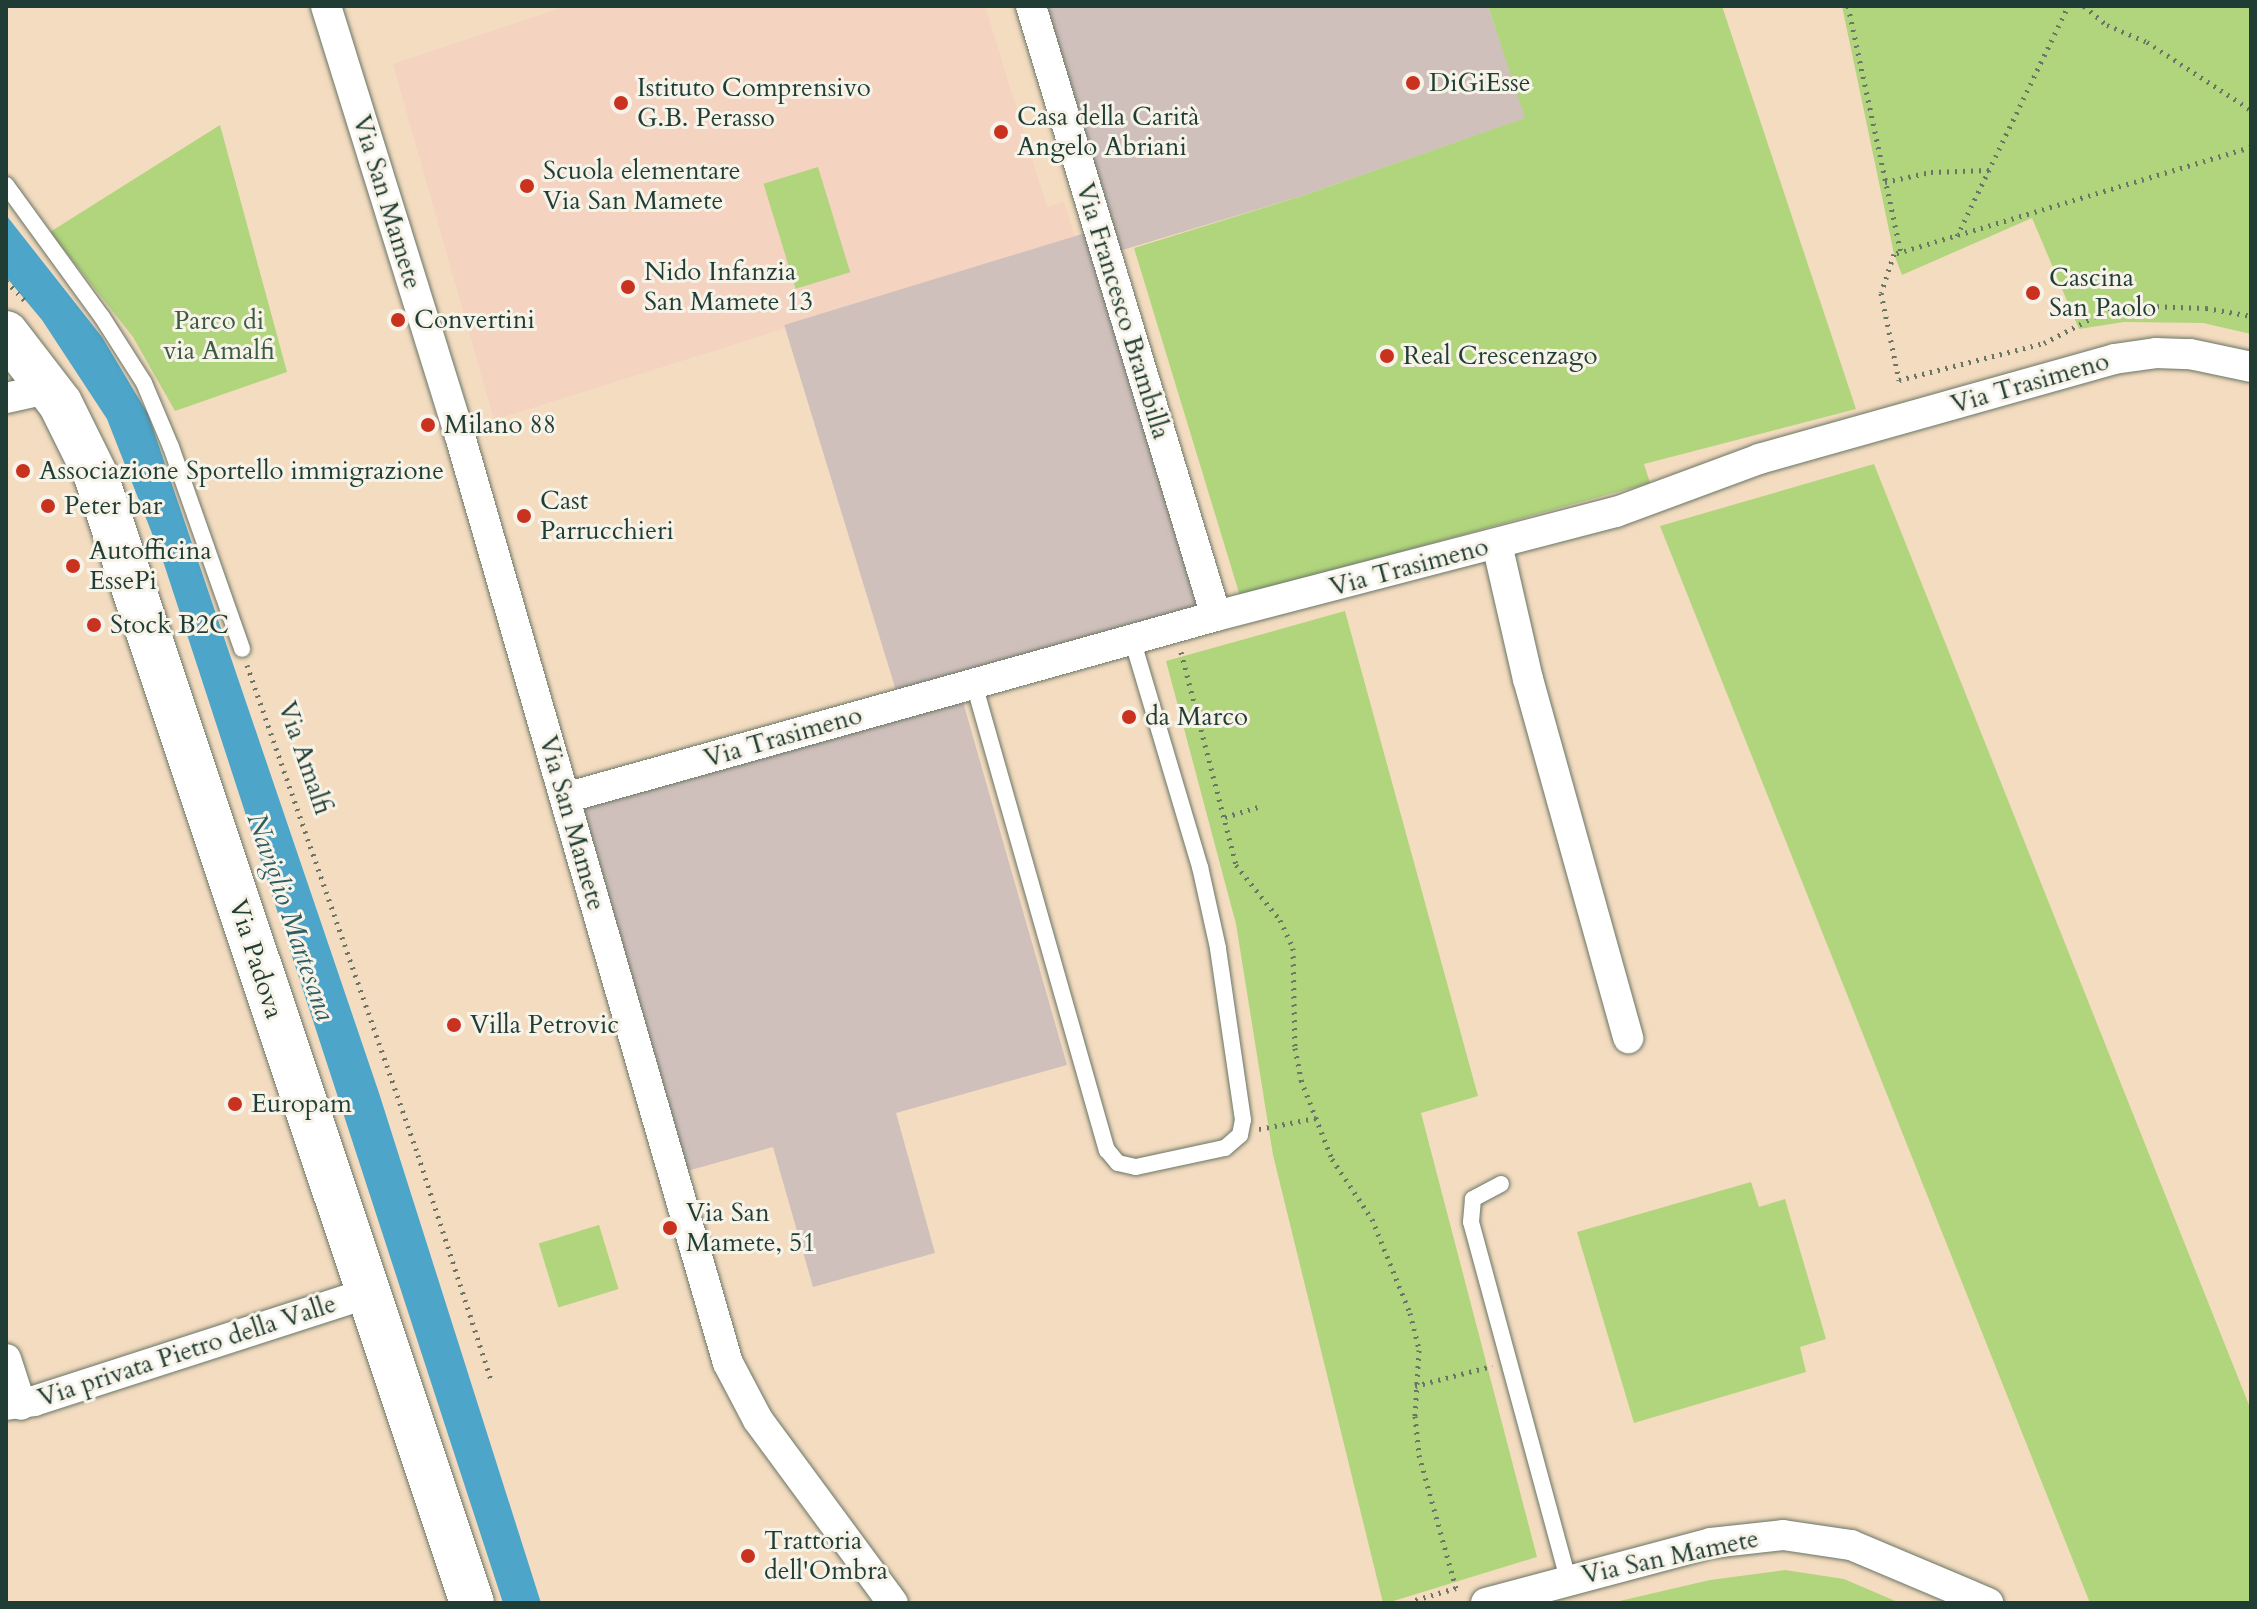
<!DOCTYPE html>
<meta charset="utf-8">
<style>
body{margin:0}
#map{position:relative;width:2257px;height:1609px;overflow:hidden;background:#f4dcc0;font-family:Cardo,serif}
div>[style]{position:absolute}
.built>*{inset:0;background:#f4d3c0}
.industrial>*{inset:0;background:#d0c0bc;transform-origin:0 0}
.green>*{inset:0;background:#b1d57d;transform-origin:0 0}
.water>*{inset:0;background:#4da5ca}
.path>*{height:5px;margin-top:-2.5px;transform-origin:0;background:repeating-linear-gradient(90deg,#6a7565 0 2px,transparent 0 8px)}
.roads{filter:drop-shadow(0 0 2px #6a7565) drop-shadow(0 0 2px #6a7565)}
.lane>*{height:16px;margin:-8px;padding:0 8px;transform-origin:8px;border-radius:8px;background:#fff}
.street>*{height:30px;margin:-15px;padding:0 15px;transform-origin:15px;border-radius:15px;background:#fff}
.secondary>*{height:44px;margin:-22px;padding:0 22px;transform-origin:22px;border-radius:22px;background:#fff}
.dots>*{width:22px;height:22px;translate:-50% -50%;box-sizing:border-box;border:4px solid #f7f3e8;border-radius:50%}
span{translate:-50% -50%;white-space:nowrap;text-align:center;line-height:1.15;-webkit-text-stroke:6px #f7f3e8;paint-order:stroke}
.poi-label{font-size:26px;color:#1f3d34}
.left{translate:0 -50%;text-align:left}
.street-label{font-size:26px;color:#1f3d34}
.park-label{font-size:26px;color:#3c5b43}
.water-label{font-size:28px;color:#2d5c61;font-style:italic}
.frame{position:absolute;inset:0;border:8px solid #1f3d34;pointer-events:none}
</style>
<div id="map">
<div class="built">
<div style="clip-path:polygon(567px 6px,985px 6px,1047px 207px,1064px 202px,1075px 237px,494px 420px,393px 64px)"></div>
</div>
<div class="industrial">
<div style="clip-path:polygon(1031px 6px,1488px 6px,1526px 118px,1305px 195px,1106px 255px)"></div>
<div style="left:1095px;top:230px;width:399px;height:325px;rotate:73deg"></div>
<div style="clip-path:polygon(959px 688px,1067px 1065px,896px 1113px,935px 1253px,813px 1287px,773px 1147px,673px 1175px,565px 798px)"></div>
</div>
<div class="green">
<div style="clip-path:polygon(1488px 6px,1722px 6px,1856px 409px,1644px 464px,1650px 483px,1240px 596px,1134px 248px,1305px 195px,1525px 118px)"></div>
<div style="clip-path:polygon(1842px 6px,2251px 6px,2251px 334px,2203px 323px,2124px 322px,2079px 329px,2032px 218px,1902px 275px,1894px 254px)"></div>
<div style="clip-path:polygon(220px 125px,287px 372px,175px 411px,133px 337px,50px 232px)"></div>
<div style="left:818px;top:167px;width:110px;height:57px;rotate:73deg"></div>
<div style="clip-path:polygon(1874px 464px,2251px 1410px,2251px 1603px,2090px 1603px,1660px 526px)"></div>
<div style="clip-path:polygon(1345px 611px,1478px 1096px,1421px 1113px,1537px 1557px,1387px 1603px,1383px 1603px,1273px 1155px,1236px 924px,1166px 661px)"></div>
<div style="clip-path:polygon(1751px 1182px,1759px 1207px,1785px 1199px,1826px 1339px,1800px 1347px,1806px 1372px,1634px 1423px,1577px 1232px)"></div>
<div style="left:599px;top:1225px;width:67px;height:63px;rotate:73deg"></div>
<div style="clip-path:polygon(1785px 1570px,1844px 1579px,1900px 1603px,1611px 1603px,1710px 1580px)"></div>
</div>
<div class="water">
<div style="clip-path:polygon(6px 215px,102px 337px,148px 414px,379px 1093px,541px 1603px,503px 1603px,164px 564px,107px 419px,42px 320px,6px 277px)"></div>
</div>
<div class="path">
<div style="left:1848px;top:6px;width:253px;rotate:77.9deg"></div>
<div style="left:2084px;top:6px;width:30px;rotate:40deg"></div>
<div style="left:2107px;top:25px;width:43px;rotate:23deg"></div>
<div style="left:2147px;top:42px;width:124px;rotate:33.2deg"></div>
<div style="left:2251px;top:147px;width:373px;rotate:163.3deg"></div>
<div style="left:1894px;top:254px;width:41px;rotate:108.4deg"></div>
<div style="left:1881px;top:293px;width:89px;rotate:78.3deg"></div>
<div style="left:1899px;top:380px;width:150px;rotate:-14.3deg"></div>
<div style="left:2044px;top:343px;width:82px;rotate:-27.5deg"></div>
<div style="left:2117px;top:305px;width:89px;rotate:1.9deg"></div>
<div style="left:2206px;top:308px;width:46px;rotate:10.1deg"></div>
<div style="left:1885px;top:182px;width:47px;rotate:-12.3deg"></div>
<div style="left:1931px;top:172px;width:58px;rotate:-2deg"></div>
<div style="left:1957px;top:236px;width:255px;rotate:-64.2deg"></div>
<div style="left:6px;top:281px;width:30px;rotate:46deg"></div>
<div style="left:1181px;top:652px;width:220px;rotate:75.5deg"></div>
<div style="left:1236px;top:865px;width:70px;rotate:51.3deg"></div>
<div style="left:1280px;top:920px;width:31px;rotate:65deg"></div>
<div style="left:1293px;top:948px;width:100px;rotate:88.9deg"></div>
<div style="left:1295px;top:1048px;width:33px;rotate:79deg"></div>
<div style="left:1301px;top:1080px;width:85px;rotate:68.6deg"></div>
<div style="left:1332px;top:1159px;width:72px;rotate:56.3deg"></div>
<div style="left:1372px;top:1219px;width:101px;rotate:68deg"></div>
<div style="left:1410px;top:1313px;width:38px;rotate:76deg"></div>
<div style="left:1419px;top:1350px;width:66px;rotate:93.5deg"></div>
<div style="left:1415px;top:1416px;width:39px;rotate:84deg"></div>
<div style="left:1419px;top:1455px;width:138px;rotate:74.5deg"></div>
<div style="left:1456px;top:1588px;width:43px;rotate:163.7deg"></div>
<div style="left:247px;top:665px;width:519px;rotate:70.76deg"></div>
<div style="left:418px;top:1155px;width:237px;rotate:72deg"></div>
<div style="left:1225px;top:817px;width:34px;rotate:-17deg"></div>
<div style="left:1259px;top:1129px;width:58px;rotate:-10.9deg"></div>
<div style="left:1415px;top:1386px;width:80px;rotate:-14.6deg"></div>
</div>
<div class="roads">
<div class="lane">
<div style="left:6px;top:185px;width:163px;rotate:54deg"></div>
<div style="left:102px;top:317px;width:78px;rotate:57.5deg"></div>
<div style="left:144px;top:383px;width:69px;rotate:67.1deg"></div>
<div style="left:171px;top:447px;width:214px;rotate:70.6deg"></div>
<div style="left:974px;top:684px;width:485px;rotate:74.1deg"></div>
<div style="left:1107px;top:1150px;width:17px;rotate:50deg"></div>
<div style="left:1118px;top:1163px;width:18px;rotate:13deg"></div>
<div style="left:1136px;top:1167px;width:91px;rotate:-12.1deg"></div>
<div style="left:1225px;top:1148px;width:20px;rotate:-41deg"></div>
<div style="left:1240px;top:1135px;width:15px;rotate:-79deg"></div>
<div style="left:1243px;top:1120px;width:174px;rotate:-98.3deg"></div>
<div style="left:1218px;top:948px;width:83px;rotate:-102.5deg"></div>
<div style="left:1200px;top:867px;width:238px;rotate:-106.6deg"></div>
<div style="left:1501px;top:1184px;width:32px;rotate:152deg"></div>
<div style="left:1473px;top:1199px;width:23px;rotate:95deg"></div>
<div style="left:1471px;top:1222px;width:371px;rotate:74.8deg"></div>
</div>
<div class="street">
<div style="left:326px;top:6px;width:450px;rotate:72.7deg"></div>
<div style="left:460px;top:436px;width:965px;rotate:73.88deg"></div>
<div style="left:728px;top:1363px;width:64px;rotate:62.2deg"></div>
<div style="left:758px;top:1420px;width:227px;rotate:53.6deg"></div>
<div style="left:1031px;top:6px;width:637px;rotate:73.13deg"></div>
<div style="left:6px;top:398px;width:46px;rotate:-12.5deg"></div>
<div style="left:1497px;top:544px;width:139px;rotate:77.1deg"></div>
<div style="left:1528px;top:679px;width:373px;rotate:74.4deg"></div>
<div style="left:565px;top:798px;width:676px;rotate:-15.62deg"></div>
<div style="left:1216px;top:616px;width:413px;rotate:-14.6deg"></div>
<div style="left:1616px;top:512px;width:153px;rotate:-20.3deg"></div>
<div style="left:1759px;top:459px;width:369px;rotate:-15.7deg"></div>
<div style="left:2114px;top:359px;width:42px;rotate:-8.1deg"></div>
<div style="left:2156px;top:353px;width:34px;rotate:2deg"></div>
<div style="left:2190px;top:354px;width:62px;rotate:12deg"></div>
<div style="left:6px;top:1359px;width:48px;rotate:71.9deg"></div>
<div style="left:6px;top:1405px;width:28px;rotate:-8deg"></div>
<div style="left:34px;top:1401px;width:351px;rotate:-17.9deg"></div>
<div style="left:1486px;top:1603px;width:233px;rotate:-14.9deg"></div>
<div style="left:1711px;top:1543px;width:72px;rotate:-6.3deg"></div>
<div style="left:1783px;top:1535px;width:69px;rotate:8.4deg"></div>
<div style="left:1851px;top:1545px;width:149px;rotate:22.9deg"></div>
</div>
<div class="secondary">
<div style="left:6px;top:333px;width:88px;rotate:52.4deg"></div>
<div style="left:60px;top:403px;width:81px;rotate:63.7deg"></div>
<div style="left:96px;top:476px;width:1188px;rotate:71.55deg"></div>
</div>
</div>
<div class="dots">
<div style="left:1413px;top:83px;background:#c8321e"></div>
<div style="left:621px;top:103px;background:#c8321e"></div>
<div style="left:1001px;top:132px;background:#c8321e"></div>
<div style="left:527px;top:186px;background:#c8321e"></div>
<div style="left:628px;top:287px;background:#c8321e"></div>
<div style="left:2033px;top:293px;background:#c8321e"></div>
<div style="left:398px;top:320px;background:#c8321e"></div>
<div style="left:1387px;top:356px;background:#c8321e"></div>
<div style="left:428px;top:425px;background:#c8321e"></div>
<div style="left:23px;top:471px;background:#c8321e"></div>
<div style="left:48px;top:506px;background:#c8321e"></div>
<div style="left:524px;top:516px;background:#c8321e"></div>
<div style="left:73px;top:566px;background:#c8321e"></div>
<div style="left:94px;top:625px;background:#c8321e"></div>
<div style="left:1129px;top:717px;background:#c8321e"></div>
<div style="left:454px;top:1025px;background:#c8321e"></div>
<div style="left:235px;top:1104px;background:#c8321e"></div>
<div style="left:670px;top:1228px;background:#c8321e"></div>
<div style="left:748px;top:1556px;background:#c8321e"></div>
</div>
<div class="poi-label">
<span class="left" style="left:1429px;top:83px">DiGiEsse</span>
<span class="left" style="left:637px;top:103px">Istituto Comprensivo<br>G.B. Perasso</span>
<span class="left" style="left:1017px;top:132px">Casa della Carità<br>Angelo Abriani</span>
<span class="left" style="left:543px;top:186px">Scuola elementare<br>Via San Mamete</span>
<span class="left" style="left:644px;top:287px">Nido Infanzia<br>San Mamete 13</span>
<span class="left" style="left:2049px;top:293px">Cascina<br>San Paolo</span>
<span class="left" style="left:414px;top:320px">Convertini</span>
<span class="left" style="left:1403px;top:356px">Real Crescenzago</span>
<span class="left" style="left:444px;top:425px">Milano 88</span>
<span class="left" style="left:39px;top:471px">Associazione Sportello immigrazione</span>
<span class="left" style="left:540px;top:516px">Cast<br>Parrucchieri</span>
<span class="left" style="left:64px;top:506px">Peter bar</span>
<span class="left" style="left:89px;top:566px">Autofficina<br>EssePi</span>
<span class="left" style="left:110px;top:625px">Stock B2C</span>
<span class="left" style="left:1145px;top:717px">da Marco</span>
<span class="left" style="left:470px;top:1025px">Villa Petrovic</span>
<span class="left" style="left:251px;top:1104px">Europam</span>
<span class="left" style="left:686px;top:1228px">Via San<br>Mamete, 51</span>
<span class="left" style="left:764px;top:1556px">Trattoria<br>dell'Ombra</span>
</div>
<div class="street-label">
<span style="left:387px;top:202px;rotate:73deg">Via San Mamete</span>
<span style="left:1123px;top:311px;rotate:73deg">Via Francesco Brambilla</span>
<span style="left:2030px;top:383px;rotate:-16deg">Via Trasimeno</span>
<span style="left:1409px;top:567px;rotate:-15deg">Via Trasimeno</span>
<span style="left:783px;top:737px;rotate:-16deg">Via Trasimeno</span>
<span style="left:305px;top:758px;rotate:71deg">Via Amalfi</span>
<span style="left:572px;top:823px;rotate:74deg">Via San Mamete</span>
<span style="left:256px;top:959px;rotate:72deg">Via Padova</span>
<span style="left:187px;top:1351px;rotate:-18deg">Via privata Pietro della Valle</span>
<span style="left:1670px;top:1557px;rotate:-12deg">Via San Mamete</span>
</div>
<div class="park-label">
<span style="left:219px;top:336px">Parco di<br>via Amalfi</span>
</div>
<div class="water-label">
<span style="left:291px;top:917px;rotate:71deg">Naviglio Martesana</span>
</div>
<div class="frame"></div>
</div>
